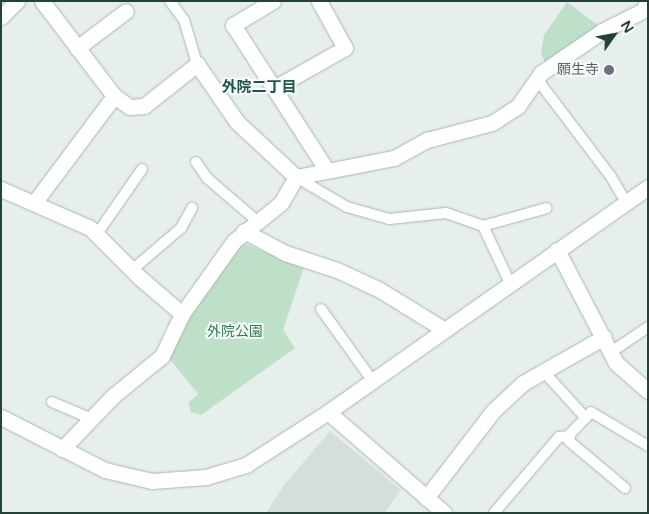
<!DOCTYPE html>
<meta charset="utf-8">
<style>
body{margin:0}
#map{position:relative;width:649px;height:514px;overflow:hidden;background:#e6efeb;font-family:"Varela Round","Noto Sans JP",sans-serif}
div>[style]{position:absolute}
.built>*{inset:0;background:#d4dfda}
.green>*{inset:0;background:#bfe0c8}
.roads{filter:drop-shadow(0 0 1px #a8b8b2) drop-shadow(0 0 1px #a8b8b2)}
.lane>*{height:10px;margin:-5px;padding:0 5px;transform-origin:5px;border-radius:5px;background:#fff}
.street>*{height:15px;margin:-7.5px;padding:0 7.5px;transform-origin:7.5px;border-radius:7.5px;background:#fff}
.dots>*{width:14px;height:14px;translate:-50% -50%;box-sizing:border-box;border:2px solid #f7fbf9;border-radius:50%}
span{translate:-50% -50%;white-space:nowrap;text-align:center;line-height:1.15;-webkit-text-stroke:4px #f7fbf9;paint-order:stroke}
.worship-label{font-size:14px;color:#5b616d}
.right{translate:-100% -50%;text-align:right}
.park-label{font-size:14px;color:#2d7a4b}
.neighbourhood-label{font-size:15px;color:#1f5548;font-weight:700}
.frame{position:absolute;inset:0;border:2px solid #24423a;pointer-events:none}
.north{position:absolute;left:589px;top:10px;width:50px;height:50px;-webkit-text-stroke:4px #f7fbf9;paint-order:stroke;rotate:58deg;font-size:14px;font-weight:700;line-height:20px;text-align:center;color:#24423a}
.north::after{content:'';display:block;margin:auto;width:18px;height:22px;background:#24423a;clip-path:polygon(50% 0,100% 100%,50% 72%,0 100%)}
</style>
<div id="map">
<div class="built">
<div style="clip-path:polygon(330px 431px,401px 490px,384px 513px,266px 513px,284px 485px)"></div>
</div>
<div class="green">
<div style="clip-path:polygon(567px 2px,599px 26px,545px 63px,541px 53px,544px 35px)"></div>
<div style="clip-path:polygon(245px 244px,304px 267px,283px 330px,295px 348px,201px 415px,191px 412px,188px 403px,198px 394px,168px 357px,193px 307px,233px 248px)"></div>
</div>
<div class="roads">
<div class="lane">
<div style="left:170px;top:1px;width:24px;rotate:54deg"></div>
<div style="left:184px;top:20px;width:46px;rotate:73.5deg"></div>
<div style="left:537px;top:79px;width:123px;rotate:52.9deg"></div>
<div style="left:611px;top:177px;width:29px;rotate:59deg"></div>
<div style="left:196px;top:162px;width:19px;rotate:55deg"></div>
<div style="left:207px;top:178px;width:66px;rotate:40.7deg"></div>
<div style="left:296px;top:177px;width:59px;rotate:30.5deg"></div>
<div style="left:347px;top:207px;width:44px;rotate:15.9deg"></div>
<div style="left:389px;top:219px;width:57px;rotate:-6deg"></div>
<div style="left:446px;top:213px;width:39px;rotate:19deg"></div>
<div style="left:483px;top:226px;width:63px;rotate:64.7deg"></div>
<div style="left:483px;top:226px;width:66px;rotate:-15.7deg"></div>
<div style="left:97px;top:234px;width:79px;rotate:-55.3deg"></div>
<div style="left:132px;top:270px;width:65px;rotate:-40.6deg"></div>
<div style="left:181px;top:228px;width:23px;rotate:-61deg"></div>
<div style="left:321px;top:309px;width:87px;rotate:54.3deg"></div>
<div style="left:611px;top:352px;width:45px;rotate:-34deg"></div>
<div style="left:544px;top:372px;width:61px;rotate:47.7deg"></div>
<div style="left:52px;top:402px;width:43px;rotate:23deg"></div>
<div style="left:625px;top:488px;width:73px;rotate:-140deg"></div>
<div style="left:569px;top:441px;width:7px;rotate:-82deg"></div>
<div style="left:570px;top:434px;width:30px;rotate:-46deg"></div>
<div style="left:591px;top:412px;width:66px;rotate:30.8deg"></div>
<div style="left:494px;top:513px;width:100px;rotate:-49.5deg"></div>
<div style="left:559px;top:437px;width:11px;rotate:-5deg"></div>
</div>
<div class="street">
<div style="left:42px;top:1px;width:119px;rotate:52.8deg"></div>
<div style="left:114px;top:96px;width:19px;rotate:35deg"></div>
<div style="left:130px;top:107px;width:14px;rotate:-4deg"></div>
<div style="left:144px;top:106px;width:68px;rotate:-38.4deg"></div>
<div style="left:197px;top:64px;width:70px;rotate:55.4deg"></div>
<div style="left:237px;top:122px;width:81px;rotate:43deg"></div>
<div style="left:273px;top:1px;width:47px;rotate:149deg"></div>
<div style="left:233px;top:25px;width:171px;rotate:57.1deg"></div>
<div style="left:1px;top:17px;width:23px;rotate:-45deg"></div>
<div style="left:77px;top:48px;width:61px;rotate:-37.1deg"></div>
<div style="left:274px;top:88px;width:81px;rotate:-29.4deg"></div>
<div style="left:345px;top:48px;width:54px;rotate:-119deg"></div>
<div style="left:1px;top:189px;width:97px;rotate:23.7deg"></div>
<div style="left:90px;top:228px;width:69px;rotate:45deg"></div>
<div style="left:139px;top:277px;width:57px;rotate:40.7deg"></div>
<div style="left:34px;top:203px;width:134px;rotate:-53.2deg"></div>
<div style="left:244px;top:231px;width:47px;rotate:28.2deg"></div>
<div style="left:285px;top:253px;width:55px;rotate:18.1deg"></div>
<div style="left:337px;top:270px;width:47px;rotate:24.9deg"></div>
<div style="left:380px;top:290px;width:74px;rotate:31.8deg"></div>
<div style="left:557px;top:250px;width:127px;rotate:62.4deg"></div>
<div style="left:616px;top:363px;width:43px;rotate:41.2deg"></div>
<div style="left:328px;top:412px;width:154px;rotate:41deg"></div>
<div style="left:1px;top:417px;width:117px;rotate:27deg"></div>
<div style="left:105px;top:470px;width:48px;rotate:13.2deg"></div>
<div style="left:152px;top:481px;width:54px;rotate:-4.2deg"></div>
<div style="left:206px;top:477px;width:42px;rotate:-16.7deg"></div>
<div style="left:246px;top:465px;width:98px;rotate:-32.9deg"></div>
<div style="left:328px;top:412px;width:391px;rotate:-35.1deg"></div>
<div style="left:62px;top:449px;width:74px;rotate:-46.1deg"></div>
<div style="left:113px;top:396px;width:63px;rotate:-39.2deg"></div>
<div style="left:162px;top:356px;width:47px;rotate:-64.5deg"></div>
<div style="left:182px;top:314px;width:90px;rotate:-54.5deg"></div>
<div style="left:234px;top:241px;width:60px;rotate:-39deg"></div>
<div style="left:281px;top:203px;width:30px;rotate:-60deg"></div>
<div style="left:296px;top:177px;width:100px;rotate:-11deg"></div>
<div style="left:394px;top:158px;width:38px;rotate:-29deg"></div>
<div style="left:427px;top:140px;width:67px;rotate:-14.7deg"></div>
<div style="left:492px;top:123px;width:31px;rotate:-33deg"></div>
<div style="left:518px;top:106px;width:40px;rotate:-55.1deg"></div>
<div style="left:541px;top:73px;width:74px;rotate:-34.5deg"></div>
<div style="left:602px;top:31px;width:47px;rotate:-26.6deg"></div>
<div style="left:644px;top:10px;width:9px;rotate:-72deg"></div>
<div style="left:426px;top:498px;width:110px;rotate:-52.4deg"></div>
<div style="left:493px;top:411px;width:41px;rotate:-43deg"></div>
<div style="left:523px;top:383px;width:93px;rotate:-29.6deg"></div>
</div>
</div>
<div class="dots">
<div style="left:609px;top:70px;background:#6b7280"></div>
</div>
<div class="worship-label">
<span class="right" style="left:599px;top:70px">願生寺</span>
</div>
<div class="park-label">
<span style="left:235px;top:332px">外院公園</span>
</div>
<div class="neighbourhood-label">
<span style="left:259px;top:88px">外院二丁目</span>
</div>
<div class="frame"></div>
<div class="north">N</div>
</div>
